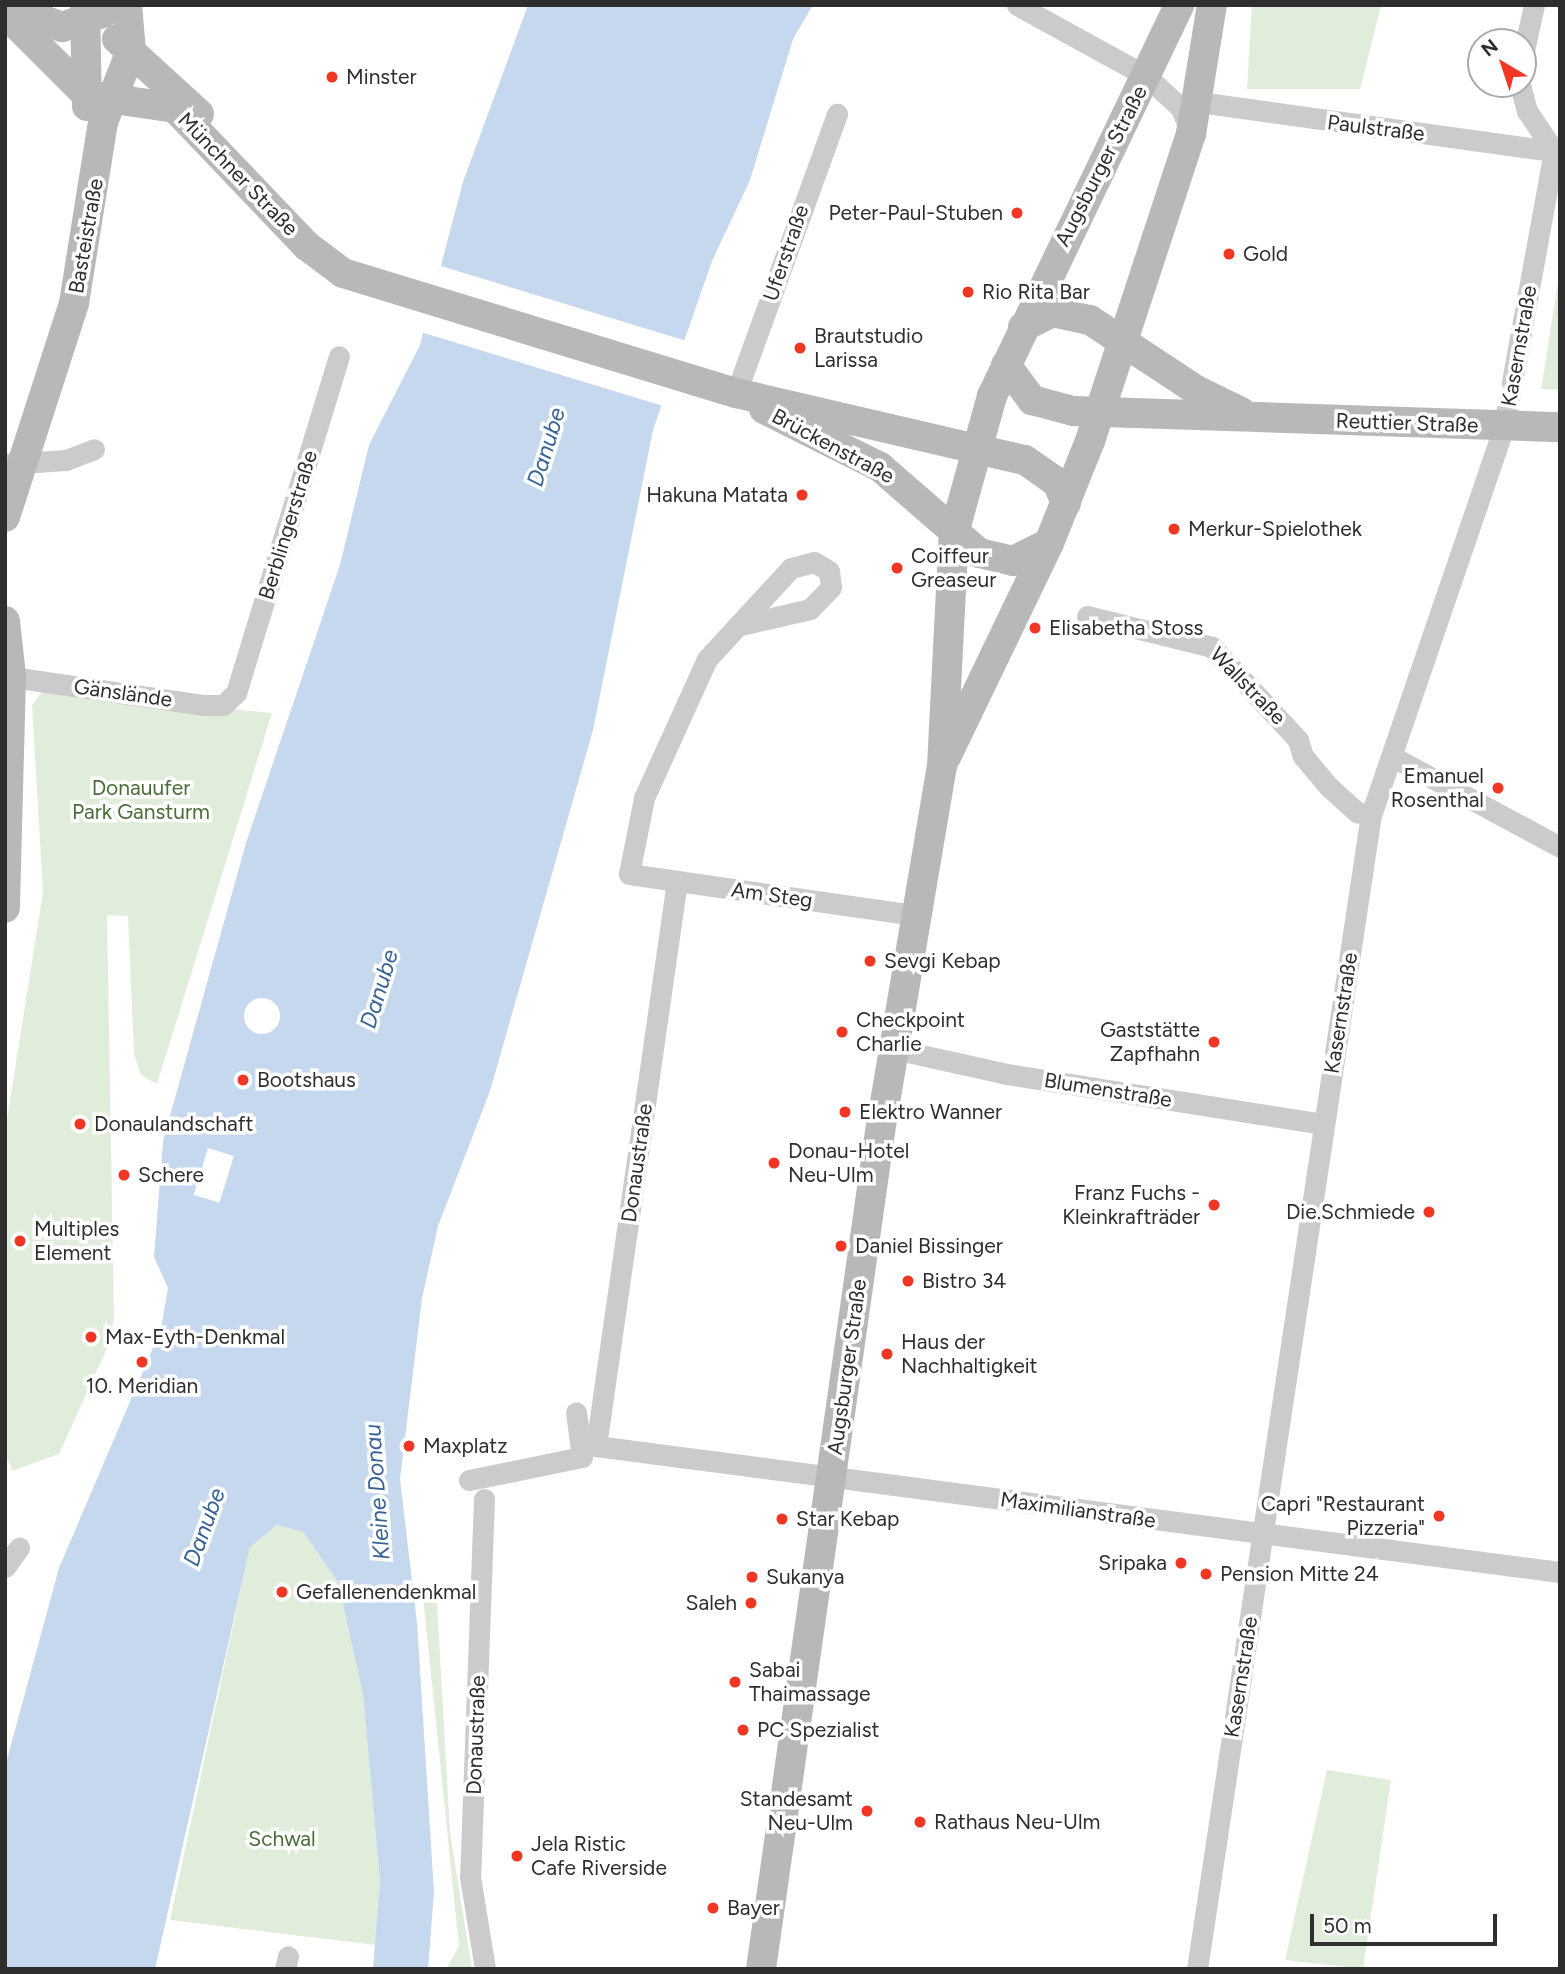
<!DOCTYPE html>
<meta charset="utf-8">
<style>
body{margin:0}
#map{position:relative;width:1565px;height:1974px;overflow:hidden;background:#fff;font-family:Figtree,sans-serif}
div>[style]{position:absolute}
.green>*{inset:0;background:#e1eddb}
.water>*{inset:0;background:#c6d8ee}
.pier>*{inset:0;background:#fff;transform-origin:0 0}
.round{border-radius:50%}
.street>*{height:21px;margin:-10.5px;padding:0 10.5px;transform-origin:10.5px;border-radius:10.5px;background:#cbcbcb}
.secondary>*{height:30px;margin:-15px;padding:0 15px;transform-origin:15px;border-radius:15px;background:#b8b8b8}
.dots>*{width:19px;height:19px;translate:-50% -50%;box-sizing:border-box;border:4px solid #fff;border-radius:50%}
span{translate:-50% -50%;white-space:nowrap;text-align:center;line-height:1.15;-webkit-text-stroke:7px #fff;paint-order:stroke}
.poi-label{font-size:21px;color:#2e2e2e}
.left{translate:0 -50%;text-align:left}
.right{translate:-100% -50%;text-align:right}
.street-label{font-size:21px;color:#2e2e2e}
.park-label{font-size:21px;color:#496d38}
.water-label{font-size:23px;color:#376296;font-style:italic}
.frame{position:absolute;inset:0;border:7px solid #2e2e2e;pointer-events:none}
.north{position:absolute;left:1467px;top:28px;width:70px;height:70px;box-sizing:border-box;background:#fff;border:2px solid #ababab;border-radius:50%;rotate:321deg;font-size:19px;font-weight:700;line-height:28px;text-align:center;color:#2e2e2e}
.north::after{content:'';display:block;margin:auto;width:24px;height:32px;background:#f13624;clip-path:polygon(50% 0,100% 100%,50% 72%,0 100%)}
.scale{position:absolute;left:1310px;top:1914px;width:187px;height:32px;box-sizing:border-box;border:4px solid #2e2e2e;border-top:0;padding-left:9px;font-size:21px;line-height:24px;white-space:nowrap;color:#2e2e2e;-webkit-text-stroke:5px #fff;paint-order:stroke}
</style>
<div id="map">
<div class="green">
<div style="clip-path:polygon(1252px 5px,1381px 5px,1360px 89px,1247px 89px)"></div>
<div style="clip-path:polygon(1560px 270px,1560px 390px,1541px 389px)"></div>
<div style="clip-path:polygon(44px 690px,272px 713px,157px 1084px,141px 1075px,134px 1054px,128px 916px,107px 915px,114px 1319px,108px 1346px,59px 1454px,12px 1471px,5px 1451px,5px 1132px,43px 892px,32px 705px)"></div>
<div style="clip-path:polygon(277px 1525px,303px 1532px,338px 1582px,363px 1695px,380px 1882px,376px 1945px,170px 1920px,250px 1546px)"></div>
<div style="clip-path:polygon(423px 1597px,437px 1603px,450px 1833px,472px 1969px,446px 1969px,459px 1946px)"></div>
<div style="clip-path:polygon(1327px 1770px,1391px 1780px,1363px 1969px,1285px 1960px)"></div>
</div>
<div class="water">
<div style="clip-path:polygon(528px 5px,813px 5px,793px 39px,750px 180px,712px 261px,653px 430px,593px 730px,490px 1091px,438px 1226px,422px 1298px,400px 1479px,417px 1623px,434px 1892px,428px 1969px,373px 1969px,380px 1882px,363px 1695px,338px 1582px,303px 1532px,277px 1525px,250px 1547px,155px 1969px,5px 1969px,5px 1767px,59px 1568px,161px 1329px,168px 1288px,154px 1257px,163px 1141px,246px 843px,340px 565px,369px 445px,420px 345px,463px 182px)"></div>
</div>
<div class="pier">
<div style="left:441px;top:266px;width:256px;height:69px;rotate:17deg"></div>
<div class="round" style="left:244px;top:998px;width:36px;height:36px"></div>
<div style="left:208px;top:1148px;width:27px;height:49px;rotate:17deg"></div>
</div>
<div class="street">
<div style="left:1017px;top:5px;width:147px;rotate:28.8deg"></div>
<div style="left:1146px;top:76px;width:47px;rotate:42.4deg"></div>
<div style="left:1181px;top:108px;width:26px;rotate:69deg"></div>
<div style="left:1523px;top:55px;width:51px;rotate:-77.6deg"></div>
<div style="left:1199px;top:102px;width:358px;rotate:7.9deg"></div>
<div style="left:736px;top:393px;width:297px;rotate:-70.1deg"></div>
<div style="left:5px;top:464px;width:61px;rotate:-3.8deg"></div>
<div style="left:66px;top:460px;width:30px;rotate:-21deg"></div>
<div style="left:1087px;top:616px;width:129px;rotate:13.9deg"></div>
<div style="left:1212px;top:647px;width:127px;rotate:47.2deg"></div>
<div style="left:1298px;top:740px;width:17px;rotate:73deg"></div>
<div style="left:1303px;top:756px;width:40px;rotate:50deg"></div>
<div style="left:1329px;top:787px;width:38px;rotate:42deg"></div>
<div style="left:1357px;top:812px;width:14px;rotate:12deg"></div>
<div style="left:741px;top:625px;width:71px;rotate:-13.1deg"></div>
<div style="left:810px;top:609px;width:30px;rotate:-46deg"></div>
<div style="left:831px;top:587px;width:16px;rotate:-97deg"></div>
<div style="left:829px;top:571px;width:17px;rotate:-149deg"></div>
<div style="left:814px;top:562px;width:24px;rotate:165deg"></div>
<div style="left:791px;top:568px;width:124px;rotate:132.7deg"></div>
<div style="left:707px;top:659px;width:153px;rotate:114.4deg"></div>
<div style="left:644px;top:798px;width:77px;rotate:101.2deg"></div>
<div style="left:629px;top:874px;width:289px;rotate:8.2deg"></div>
<div style="left:5px;top:676px;width:201px;rotate:8.3deg"></div>
<div style="left:204px;top:705px;width:19px"></div>
<div style="left:223px;top:705px;width:18px;rotate:-43deg"></div>
<div style="left:236px;top:693px;width:352px;rotate:-73deg"></div>
<div style="left:1393px;top:757px;width:190px;rotate:28.3deg"></div>
<div style="left:677px;top:881px;width:571px;rotate:98.16deg"></div>
<div style="left:596px;top:1446px;width:972px;rotate:7.45deg"></div>
<div style="left:894px;top:1049px;width:116px;rotate:12.5deg"></div>
<div style="left:1007px;top:1074px;width:321px;rotate:9deg"></div>
<div style="left:469px;top:1480px;width:115px;rotate:-11.5deg"></div>
<div style="left:582px;top:1457px;width:45px;rotate:-97.6deg"></div>
<div style="left:484px;top:1499px;width:378px;rotate:92.1deg"></div>
<div style="left:470px;top:1877px;width:93px;rotate:80.7deg"></div>
<div style="left:5px;top:1567px;width:24px;rotate:-54deg"></div>
<div style="left:285px;top:1969px;width:13px;rotate:-77deg"></div>
<div style="left:1197px;top:1969px;width:1167px;rotate:-81.43deg"></div>
<div style="left:1371px;top:815px;width:411px;rotate:-71.1deg"></div>
<div style="left:1504px;top:426px;width:280px;rotate:-79.7deg"></div>
<div style="left:1554px;top:151px;width:48px;rotate:-124deg"></div>
<div style="left:1527px;top:111px;width:28px;rotate:-105deg"></div>
</div>
<div class="secondary">
<div style="left:85px;top:5px;width:101px;rotate:88.9deg"></div>
<div style="left:9px;top:7px;width:57px;rotate:20.7deg"></div>
<div style="left:62px;top:27px;width:43px;rotate:-18.9deg"></div>
<div style="left:5px;top:13px;width:116px;rotate:45deg"></div>
<div style="left:87px;top:95px;width:89px;rotate:8.4deg"></div>
<div style="left:175px;top:108px;width:191px;rotate:46.3deg"></div>
<div style="left:307px;top:246px;width:45px;rotate:36.9deg"></div>
<div style="left:343px;top:273px;width:411px;rotate:17deg"></div>
<div style="left:736px;top:393px;width:297px;rotate:13.1deg"></div>
<div style="left:1025px;top:460px;width:39px;rotate:35deg"></div>
<div style="left:1057px;top:482px;width:23px;rotate:67deg"></div>
<div style="left:117px;top:39px;width:111px;rotate:42.4deg"></div>
<div style="left:1023px;top:327px;width:33px;rotate:-27deg"></div>
<div style="left:1052px;top:312px;width:39px;rotate:12deg"></div>
<div style="left:1090px;top:320px;width:127px;rotate:33.4deg"></div>
<div style="left:1196px;top:390px;width:50px;rotate:26.1deg"></div>
<div style="left:1006px;top:365px;width:44px;rotate:53.4deg"></div>
<div style="left:1032px;top:400px;width:42px;rotate:15deg"></div>
<div style="left:1073px;top:411px;width:487px;rotate:1.9deg"></div>
<div style="left:764px;top:409px;width:130px;rotate:26.6deg"></div>
<div style="left:880px;top:467px;width:131px;rotate:41deg"></div>
<div style="left:979px;top:553px;width:35px;rotate:13deg"></div>
<div style="left:1013px;top:561px;width:40px;rotate:-26.6deg"></div>
<div style="left:5px;top:517px;width:225px;rotate:-72.1deg"></div>
<div style="left:74px;top:303px;width:183px;rotate:-80.9deg"></div>
<div style="left:103px;top:122px;width:76px;rotate:-68.5deg"></div>
<div style="left:131px;top:51px;width:46px;rotate:-95deg"></div>
<div style="left:5px;top:621px;width:55px;rotate:83.8deg"></div>
<div style="left:11px;top:676px;width:232px;rotate:91.5deg"></div>
<div style="left:946px;top:757px;width:237px;rotate:-64.3deg"></div>
<div style="left:1049px;top:543px;width:110px;rotate:-68.1deg"></div>
<div style="left:1090px;top:441px;width:323px;rotate:-71.8deg"></div>
<div style="left:1191px;top:134px;width:131px;rotate:-80.8deg"></div>
<div style="left:761px;top:1969px;width:845px;rotate:-81.91deg"></div>
<div style="left:880px;top:1132px;width:370px;rotate:-80.4deg"></div>
<div style="left:942px;top:767px;width:234px;rotate:-87.1deg"></div>
<div style="left:954px;top:533px;width:142px;rotate:-74.5deg"></div>
<div style="left:992px;top:396px;width:433px;rotate:-64.4deg"></div>
</div>
<div class="dots">
<div style="left:332px;top:77px;background:#f13624"></div>
<div style="left:1017px;top:213px;background:#f13624"></div>
<div style="left:1229px;top:254px;background:#f13624"></div>
<div style="left:968px;top:292px;background:#f13624"></div>
<div style="left:800px;top:348px;background:#f13624"></div>
<div style="left:802px;top:495px;background:#f13624"></div>
<div style="left:1174px;top:529px;background:#f13624"></div>
<div style="left:897px;top:568px;background:#f13624"></div>
<div style="left:1035px;top:628px;background:#f13624"></div>
<div style="left:1498px;top:788px;background:#f13624"></div>
<div style="left:870px;top:961px;background:#f13624"></div>
<div style="left:842px;top:1032px;background:#f13624"></div>
<div style="left:1214px;top:1042px;background:#f13624"></div>
<div style="left:243px;top:1080px;background:#f13624"></div>
<div style="left:845px;top:1112px;background:#f13624"></div>
<div style="left:80px;top:1124px;background:#f13624"></div>
<div style="left:774px;top:1163px;background:#f13624"></div>
<div style="left:124px;top:1175px;background:#f13624"></div>
<div style="left:1214px;top:1205px;background:#f13624"></div>
<div style="left:1429px;top:1212px;background:#f13624"></div>
<div style="left:20px;top:1241px;background:#f13624"></div>
<div style="left:841px;top:1246px;background:#f13624"></div>
<div style="left:908px;top:1281px;background:#f13624"></div>
<div style="left:91px;top:1337px;background:#f13624"></div>
<div style="left:887px;top:1354px;background:#f13624"></div>
<div style="left:142px;top:1362px;background:#f13624"></div>
<div style="left:409px;top:1446px;background:#f13624"></div>
<div style="left:1439px;top:1516px;background:#f13624"></div>
<div style="left:782px;top:1519px;background:#f13624"></div>
<div style="left:1181px;top:1563px;background:#f13624"></div>
<div style="left:1206px;top:1574px;background:#f13624"></div>
<div style="left:752px;top:1577px;background:#f13624"></div>
<div style="left:282px;top:1592px;background:#f13624"></div>
<div style="left:751px;top:1603px;background:#f13624"></div>
<div style="left:735px;top:1682px;background:#f13624"></div>
<div style="left:743px;top:1730px;background:#f13624"></div>
<div style="left:867px;top:1811px;background:#f13624"></div>
<div style="left:920px;top:1822px;background:#f13624"></div>
<div style="left:517px;top:1856px;background:#f13624"></div>
<div style="left:713px;top:1908px;background:#f13624"></div>
</div>
<div class="poi-label">
<span class="left" style="left:346px;top:77px">Minster</span>
<span class="right" style="left:1003px;top:213px">Peter-Paul-Stuben</span>
<span class="left" style="left:1243px;top:254px">Gold</span>
<span class="left" style="left:982px;top:292px">Rio Rita Bar</span>
<span class="left" style="left:814px;top:348px">Brautstudio<br>Larissa</span>
<span class="right" style="left:788px;top:495px">Hakuna Matata</span>
<span class="left" style="left:1188px;top:529px">Merkur-Spielothek</span>
<span class="left" style="left:911px;top:568px">Coiffeur<br>Greaseur</span>
<span class="left" style="left:1049px;top:628px">Elisabetha Stoss</span>
<span class="right" style="left:1484px;top:788px">Emanuel<br>Rosenthal</span>
<span class="left" style="left:884px;top:961px">Sevgi Kebap</span>
<span class="left" style="left:856px;top:1032px">Checkpoint<br>Charlie</span>
<span class="right" style="left:1200px;top:1042px">Gaststätte<br>Zapfhahn</span>
<span class="left" style="left:257px;top:1080px">Bootshaus</span>
<span class="left" style="left:859px;top:1112px">Elektro Wanner</span>
<span class="left" style="left:94px;top:1124px">Donaulandschaft</span>
<span class="left" style="left:788px;top:1163px">Donau-Hotel<br>Neu-Ulm</span>
<span class="left" style="left:138px;top:1175px">Schere</span>
<span class="right" style="left:1200px;top:1205px">Franz Fuchs -<br>Kleinkrafträder</span>
<span class="right" style="left:1415px;top:1212px">Die.Schmiede</span>
<span class="left" style="left:34px;top:1241px">Multiples<br>Element</span>
<span class="left" style="left:855px;top:1246px">Daniel Bissinger</span>
<span class="left" style="left:922px;top:1281px">Bistro 34</span>
<span class="left" style="left:105px;top:1337px">Max-Eyth-Denkmal</span>
<span class="left" style="left:901px;top:1354px">Haus der<br>Nachhaltigkeit</span>
<span style="left:142px;top:1386px">10. Meridian</span>
<span class="left" style="left:423px;top:1446px">Maxplatz</span>
<span class="right" style="left:1425px;top:1516px">Capri "Restaurant<br>Pizzeria"</span>
<span class="left" style="left:796px;top:1519px">Star Kebap</span>
<span class="right" style="left:1167px;top:1563px">Sripaka</span>
<span class="left" style="left:1220px;top:1574px">Pension Mitte 24</span>
<span class="left" style="left:766px;top:1577px">Sukanya</span>
<span class="left" style="left:296px;top:1592px">Gefallenendenkmal</span>
<span class="right" style="left:737px;top:1603px">Saleh</span>
<span class="left" style="left:749px;top:1682px">Sabai<br>Thaimassage</span>
<span class="left" style="left:757px;top:1730px">PC Spezialist</span>
<span class="right" style="left:853px;top:1811px">Standesamt<br>Neu-Ulm</span>
<span class="left" style="left:934px;top:1822px">Rathaus Neu-Ulm</span>
<span class="left" style="left:531px;top:1856px">Jela Ristic<br>Cafe Riverside</span>
<span class="left" style="left:727px;top:1908px">Bayer</span>
</div>
<div class="street-label">
<span style="left:1376px;top:128px;rotate:7deg">Paulstraße</span>
<span style="left:1101px;top:166px;rotate:-63deg">Augsburger Straße</span>
<span style="left:238px;top:174px;rotate:46deg">Münchner Straße</span>
<span style="left:86px;top:236px;rotate:-80deg">Basteistraße</span>
<span style="left:786px;top:253px;rotate:-71deg">Uferstraße</span>
<span style="left:1519px;top:346px;rotate:-80deg">Kasernstraße</span>
<span style="left:1407px;top:423px;rotate:2deg">Reuttier Straße</span>
<span style="left:833px;top:446px;rotate:28deg">Brückenstraße</span>
<span style="left:288px;top:525px;rotate:-73deg">Berblingerstraße</span>
<span style="left:1248px;top:686px;rotate:46deg">Wallstraße</span>
<span style="left:123px;top:693px;rotate:8deg">Gänslände</span>
<span style="left:772px;top:895px;rotate:8deg">Am Steg</span>
<span style="left:1341px;top:1013px;rotate:-81deg">Kasernstraße</span>
<span style="left:1108px;top:1090px;rotate:9deg">Blumenstraße</span>
<span style="left:637px;top:1163px;rotate:-82deg">Donaustraße</span>
<span style="left:847px;top:1367px;rotate:-82deg">Augsburger Straße</span>
<span style="left:1078px;top:1510px;rotate:8deg">Maximilianstraße</span>
<span style="left:1241px;top:1677px;rotate:-81deg">Kasernstraße</span>
<span style="left:476px;top:1735px;rotate:-88deg">Donaustraße</span>
</div>
<div class="park-label">
<span style="left:141px;top:800px">Donauufer<br>Park Gansturm</span>
<span style="left:282px;top:1839px">Schwal</span>
</div>
<div class="water-label">
<span style="left:546px;top:447px;rotate:-73deg">Danube</span>
<span style="left:379px;top:989px;rotate:-73deg">Danube</span>
<span style="left:377px;top:1492px;rotate:-94deg">Kleine Donau</span>
<span style="left:204px;top:1527px;rotate:-70deg">Danube</span>
</div>
<div class="frame"></div>
<div class="north">N</div>
<div class="scale">50 m</div>
</div>
